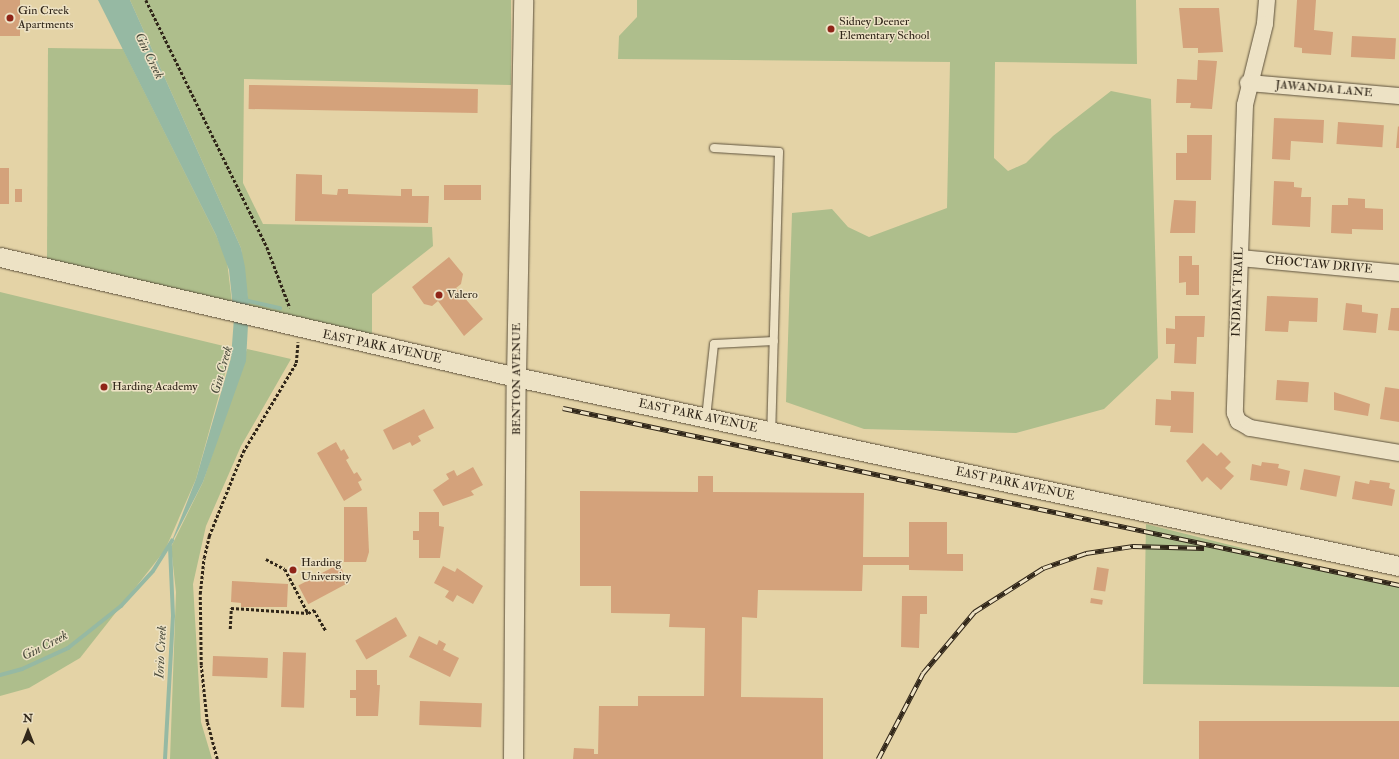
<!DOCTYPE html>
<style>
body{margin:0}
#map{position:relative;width:1399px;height:759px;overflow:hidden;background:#e4d3a6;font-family:"IM FELL Double Pica",serif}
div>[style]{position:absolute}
.green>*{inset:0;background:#aebe8c}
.water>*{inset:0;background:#96b9a3}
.stream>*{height:4px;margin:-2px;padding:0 2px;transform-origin:2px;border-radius:2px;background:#96b9a3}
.building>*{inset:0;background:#d4a27b;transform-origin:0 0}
.path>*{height:2.5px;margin-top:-1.25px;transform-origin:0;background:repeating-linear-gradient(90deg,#302619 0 3px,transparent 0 5px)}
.roads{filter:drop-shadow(0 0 1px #5d513c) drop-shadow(0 0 1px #5d513c)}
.service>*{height:8px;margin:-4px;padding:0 4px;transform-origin:4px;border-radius:4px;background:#ede2c5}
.minor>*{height:16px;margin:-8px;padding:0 8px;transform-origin:8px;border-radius:8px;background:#ede2c5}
.tertiary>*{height:19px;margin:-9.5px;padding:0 9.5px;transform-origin:9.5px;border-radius:9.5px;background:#ede2c5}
.rail>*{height:4.5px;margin-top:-2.25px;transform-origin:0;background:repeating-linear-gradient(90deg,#ede2c5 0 9px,#302619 0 18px);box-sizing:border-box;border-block:1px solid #302619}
.dots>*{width:11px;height:11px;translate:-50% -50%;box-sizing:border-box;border:2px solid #ede2c5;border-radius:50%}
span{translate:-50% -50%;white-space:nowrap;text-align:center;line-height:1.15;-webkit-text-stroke:3px #ede2c5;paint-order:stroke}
.poi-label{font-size:12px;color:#302619}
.left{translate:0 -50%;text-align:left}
.street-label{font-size:12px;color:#302619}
.water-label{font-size:13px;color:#4a4b3c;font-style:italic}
.north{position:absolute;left:8px;top:711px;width:40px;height:40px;-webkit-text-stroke:3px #ede2c5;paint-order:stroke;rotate:0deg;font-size:11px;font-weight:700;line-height:16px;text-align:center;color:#302619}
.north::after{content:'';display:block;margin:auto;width:14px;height:18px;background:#302619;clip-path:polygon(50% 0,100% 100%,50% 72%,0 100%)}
</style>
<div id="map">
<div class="green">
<div style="clip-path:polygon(130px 0,511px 0,511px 85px,244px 79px,243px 183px,263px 224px,432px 227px,433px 246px,372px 294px,372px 338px,249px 307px,241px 248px)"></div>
<div style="clip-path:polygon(637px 0,1136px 0,1137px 64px,995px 62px,994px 158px,1008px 171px,1026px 163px,1053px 136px,1111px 91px,1151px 99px,1158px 358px,1104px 409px,1016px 433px,864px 429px,786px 402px,792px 213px,832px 209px,848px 227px,869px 237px,947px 208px,950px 62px,618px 59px,619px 36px,637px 17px)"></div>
<div style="clip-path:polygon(48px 48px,123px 49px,216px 235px,227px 261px,232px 303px,47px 262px)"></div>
<div style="clip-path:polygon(0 292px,232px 348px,196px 479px,165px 550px,80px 658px,29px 688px,0 696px)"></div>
<div style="clip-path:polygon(247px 349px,291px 359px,241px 446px,206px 526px,193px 584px,201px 722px,212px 759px,170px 759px,176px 592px,171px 547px,203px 482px)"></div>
<div style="clip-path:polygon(1146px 524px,1399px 587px,1399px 687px,1143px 684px)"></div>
</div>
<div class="water">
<div style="clip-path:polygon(98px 0,130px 0,241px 248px,245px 267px,249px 307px,246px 361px,203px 482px,170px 546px,196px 479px,231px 358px,234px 318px,229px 270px,216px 235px)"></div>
</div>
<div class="stream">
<div style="left:244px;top:300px;width:37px;rotate:13deg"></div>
<div style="left:0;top:675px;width:23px;rotate:-15deg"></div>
<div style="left:22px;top:669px;width:51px;rotate:-24.5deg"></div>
<div style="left:68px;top:648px;width:68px;rotate:-38.4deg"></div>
<div style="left:121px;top:606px;width:47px;rotate:-47.6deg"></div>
<div style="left:153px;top:571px;width:36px;rotate:-58deg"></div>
<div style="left:165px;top:759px;width:143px;rotate:-86.8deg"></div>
<div style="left:173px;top:616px;width:70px;rotate:-92.5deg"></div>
</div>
<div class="building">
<div style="left:0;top:0;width:20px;height:36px"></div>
<div style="clip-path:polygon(1297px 0,1316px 0,1314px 30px,1333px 32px,1331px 55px,1302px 53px,1302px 48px,1294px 47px)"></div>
<div style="clip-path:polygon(1179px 8px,1219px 8px,1223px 52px,1198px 53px,1198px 48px,1183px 48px)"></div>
<div style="left:1352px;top:36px;width:44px;height:21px;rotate:3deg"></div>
<div style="clip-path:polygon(1198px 60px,1217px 61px,1212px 109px,1190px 108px,1191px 103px,1176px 103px,1177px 79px,1197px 80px)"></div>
<div style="left:249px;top:85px;width:229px;height:24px;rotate:1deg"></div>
<div style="clip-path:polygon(1274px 118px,1324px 120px,1323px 143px,1291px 141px,1290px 160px,1272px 159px)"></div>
<div style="left:1338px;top:122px;width:46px;height:22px;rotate:4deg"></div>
<div style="clip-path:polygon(1398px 126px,1399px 127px,1399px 148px,1396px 148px)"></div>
<div style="clip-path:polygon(1187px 135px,1212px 135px,1211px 180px,1176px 180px,1176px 153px,1187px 153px)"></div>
<div style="left:0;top:168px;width:9px;height:36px"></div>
<div style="clip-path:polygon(296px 174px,322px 175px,322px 194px,337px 195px,338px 189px,348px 189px,348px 194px,401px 196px,401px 189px,412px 189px,412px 196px,429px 196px,428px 223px,295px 221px)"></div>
<div style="clip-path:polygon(1274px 181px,1294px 182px,1294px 187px,1302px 188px,1301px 197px,1311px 197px,1310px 227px,1272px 225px)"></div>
<div style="left:481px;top:185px;width:15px;height:37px;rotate:90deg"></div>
<div style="left:15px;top:189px;width:7px;height:13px"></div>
<div style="clip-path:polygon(1348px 198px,1365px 199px,1365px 208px,1383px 209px,1383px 230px,1352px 229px,1352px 234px,1331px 233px,1332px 205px,1348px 205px)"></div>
<div style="clip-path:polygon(1174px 200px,1196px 201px,1195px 233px,1170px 233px)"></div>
<div style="clip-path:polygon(1179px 256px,1192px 256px,1192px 265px,1199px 265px,1199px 295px,1186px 295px,1186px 282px,1179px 283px)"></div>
<div style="clip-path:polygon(449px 257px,463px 274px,461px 284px,456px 288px,483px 319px,464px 336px,438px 301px,432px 306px,424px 304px,412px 287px)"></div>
<div style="clip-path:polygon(1267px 296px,1318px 298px,1317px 322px,1289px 321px,1288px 332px,1265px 331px)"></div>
<div style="clip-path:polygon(1346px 303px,1362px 305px,1362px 312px,1378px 314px,1376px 333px,1343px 330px)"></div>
<div style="clip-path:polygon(1391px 308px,1399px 308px,1399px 331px,1388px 330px)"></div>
<div style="clip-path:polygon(1175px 316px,1205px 316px,1204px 337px,1197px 337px,1196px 364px,1174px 363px,1175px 344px,1166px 344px,1166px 328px,1175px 329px)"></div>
<div style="left:1277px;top:380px;width:32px;height:20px;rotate:4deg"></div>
<div style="clip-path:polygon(1385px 387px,1399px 389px,1399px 422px,1380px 419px)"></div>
<div style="clip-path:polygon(1171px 391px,1194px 392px,1193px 433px,1170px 432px,1171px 426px,1155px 425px,1156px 399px,1171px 400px)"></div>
<div style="clip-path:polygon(1334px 392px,1370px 404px,1368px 416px,1334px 410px)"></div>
<div style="clip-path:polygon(424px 409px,434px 428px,418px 436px,421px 441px,412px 446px,410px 442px,393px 450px,383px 430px)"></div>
<div style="clip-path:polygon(336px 442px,341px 451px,344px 449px,349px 458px,346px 460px,354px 474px,357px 472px,362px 480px,358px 482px,362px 490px,344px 501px,317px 453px)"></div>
<div style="clip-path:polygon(1203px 443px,1217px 456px,1221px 452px,1231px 462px,1225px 468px,1234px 476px,1221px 490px,1207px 477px,1202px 482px,1186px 461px)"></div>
<div style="clip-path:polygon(1262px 462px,1279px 464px,1278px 468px,1290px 471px,1287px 486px,1250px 480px,1252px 464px,1261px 466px)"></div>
<div style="clip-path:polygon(473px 467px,483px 485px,471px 491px,474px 495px,443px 506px,433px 490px,449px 479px,446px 474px,454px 470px,457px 476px)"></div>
<div style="left:1304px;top:469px;width:37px;height:21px;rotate:11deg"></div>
<div style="clip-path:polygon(698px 476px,713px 476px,713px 492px,864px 493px,863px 557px,909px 557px,909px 522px,947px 522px,947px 554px,963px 554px,963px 571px,909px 570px,909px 565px,863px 565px,862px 591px,758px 590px,757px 618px,742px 617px,741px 697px,823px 698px,823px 759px,573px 759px,574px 748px,594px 749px,594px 754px,598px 754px,599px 706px,638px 706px,638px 696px,704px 696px,705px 628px,669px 627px,670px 614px,611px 613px,611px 586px,580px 586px,580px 491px,698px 492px)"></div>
<div style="clip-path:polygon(1370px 480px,1390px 483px,1389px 488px,1395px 490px,1392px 506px,1352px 499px,1355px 481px,1369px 484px)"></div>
<div style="clip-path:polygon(344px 507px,367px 507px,369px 552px,366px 562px,344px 562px)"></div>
<div style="clip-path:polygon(419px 512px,439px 512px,439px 526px,444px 527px,440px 558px,419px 558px,419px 540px,413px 540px,413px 531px,419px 531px)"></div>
<div style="left:339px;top:564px;width:21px;height:46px;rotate:62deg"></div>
<div style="clip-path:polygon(443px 566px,455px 572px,457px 568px,483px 586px,473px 604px,457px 595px,453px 602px,445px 597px,449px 591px,434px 583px)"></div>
<div style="left:1097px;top:567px;width:12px;height:23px;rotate:9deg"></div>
<div style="clip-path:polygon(232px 581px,288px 584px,287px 607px,241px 607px,241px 603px,231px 602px)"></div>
<div style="clip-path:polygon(902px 596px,927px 596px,927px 614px,920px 614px,919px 648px,901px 647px)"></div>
<div style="left:1091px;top:598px;width:12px;height:5px;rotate:9deg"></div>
<div style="left:396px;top:617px;width:22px;height:47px;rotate:60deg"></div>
<div style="clip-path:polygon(419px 636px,437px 645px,439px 640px,446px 644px,443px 650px,459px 658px,450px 677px,409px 657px)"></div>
<div style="left:283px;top:652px;width:23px;height:55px;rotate:2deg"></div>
<div style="left:213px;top:656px;width:55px;height:20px;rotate:2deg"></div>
<div style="clip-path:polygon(356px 670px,377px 670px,377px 685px,380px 685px,378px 716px,356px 716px,356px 698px,350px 698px,350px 690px,356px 690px)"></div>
<div style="left:420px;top:701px;width:62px;height:24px;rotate:2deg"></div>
<div style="left:1199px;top:721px;width:200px;height:38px"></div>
</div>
<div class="path">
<div style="left:146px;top:0;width:275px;rotate:63.9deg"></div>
<div style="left:267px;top:247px;width:65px;rotate:69.3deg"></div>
<div style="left:266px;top:559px;width:21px;rotate:28deg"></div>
<div style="left:285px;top:569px;width:50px;rotate:62.4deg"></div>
<div style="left:308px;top:613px;width:7px;rotate:-27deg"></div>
<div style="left:314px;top:610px;width:24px;rotate:60deg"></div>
<div style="left:230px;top:629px;width:21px;rotate:-87deg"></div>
<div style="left:231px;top:608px;width:77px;rotate:3.7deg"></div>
<div style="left:217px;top:759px;width:38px;rotate:-105deg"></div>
<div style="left:207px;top:722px;width:57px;rotate:-96deg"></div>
<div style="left:201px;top:665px;width:71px;rotate:-90.8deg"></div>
<div style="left:200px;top:594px;width:36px;rotate:-84deg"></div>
<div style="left:204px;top:558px;width:23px;rotate:-77deg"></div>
<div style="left:209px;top:536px;width:91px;rotate:-68deg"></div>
<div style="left:243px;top:452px;width:104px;rotate:-59.2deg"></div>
<div style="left:296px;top:363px;width:21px;rotate:-85deg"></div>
</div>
<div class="roads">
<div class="service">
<div style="left:714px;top:148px;width:65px;rotate:3.5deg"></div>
<div style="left:779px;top:152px;width:280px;rotate:91.6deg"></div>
<div style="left:706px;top:418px;width:74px;rotate:-83.8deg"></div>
<div style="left:714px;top:344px;width:60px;rotate:-2.9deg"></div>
</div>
<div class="minor">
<div style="left:1267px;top:0;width:24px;rotate:95deg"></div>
<div style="left:1265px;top:24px;width:83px;rotate:103.9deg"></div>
<div style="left:1245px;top:105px;width:308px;rotate:91.9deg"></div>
<div style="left:1235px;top:413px;width:9px;rotate:69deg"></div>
<div style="left:1238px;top:421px;width:14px;rotate:30deg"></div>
<div style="left:1250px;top:428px;width:151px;rotate:9.5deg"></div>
<div style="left:1248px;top:83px;width:152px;rotate:4.9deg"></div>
<div style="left:1240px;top:258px;width:160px;rotate:5.4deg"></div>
</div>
<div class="tertiary">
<div style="left:0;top:257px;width:530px;rotate:13.09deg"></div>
<div style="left:516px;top:377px;width:903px;rotate:12.08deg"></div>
<div style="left:513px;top:759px;width:382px;rotate:-89.6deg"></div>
<div style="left:516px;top:377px;width:377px;rotate:-88.9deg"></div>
</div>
</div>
<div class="rail">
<div style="left:563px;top:408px;width:855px;rotate:11.95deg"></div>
<div style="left:878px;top:759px;width:97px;rotate:-62.4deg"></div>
<div style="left:923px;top:673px;width:80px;rotate:-50.1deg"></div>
<div style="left:974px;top:612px;width:82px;rotate:-32.5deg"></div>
<div style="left:1043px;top:568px;width:46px;rotate:-19.2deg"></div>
<div style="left:1086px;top:553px;width:48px;rotate:-8.5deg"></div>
<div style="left:1133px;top:546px;width:71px;rotate:1.6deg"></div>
</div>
<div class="dots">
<div style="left:10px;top:18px;background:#8f2418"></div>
<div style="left:831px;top:29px;background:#8f2418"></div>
<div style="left:439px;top:295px;background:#8f2418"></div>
<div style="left:104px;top:387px;background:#8f2418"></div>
<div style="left:293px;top:570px;background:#8f2418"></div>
</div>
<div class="poi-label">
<span class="left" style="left:18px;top:18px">Gin Creek<br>Apartments</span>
<span class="left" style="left:839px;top:29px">Sidney Deener<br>Elementary School</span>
<span class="left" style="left:447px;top:295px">Valero</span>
<span class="left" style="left:112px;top:387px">Harding Academy</span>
<span class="left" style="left:301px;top:570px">Harding<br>University</span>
</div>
<div class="street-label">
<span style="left:1324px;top:89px;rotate:5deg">JAWANDA LANE</span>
<span style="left:1319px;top:265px;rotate:5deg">CHOCTAW DRIVE</span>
<span style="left:1238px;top:292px;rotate:-88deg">INDIAN TRAIL</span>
<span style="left:382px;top:347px;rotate:12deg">EAST PARK AVENUE</span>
<span style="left:517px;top:379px;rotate:-90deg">BENTON AVENUE</span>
<span style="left:698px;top:416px;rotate:12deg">EAST PARK AVENUE</span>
<span style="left:1015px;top:484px;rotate:12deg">EAST PARK AVENUE</span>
</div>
<div class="water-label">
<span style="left:149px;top:56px;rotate:64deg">Gin Creek</span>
<span style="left:222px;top:370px;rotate:-74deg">Gin Creek</span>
<span style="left:45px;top:646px;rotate:-27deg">Gin Creek</span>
<span style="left:161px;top:652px;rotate:-87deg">Iorio Creek</span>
</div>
<div class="north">N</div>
</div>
